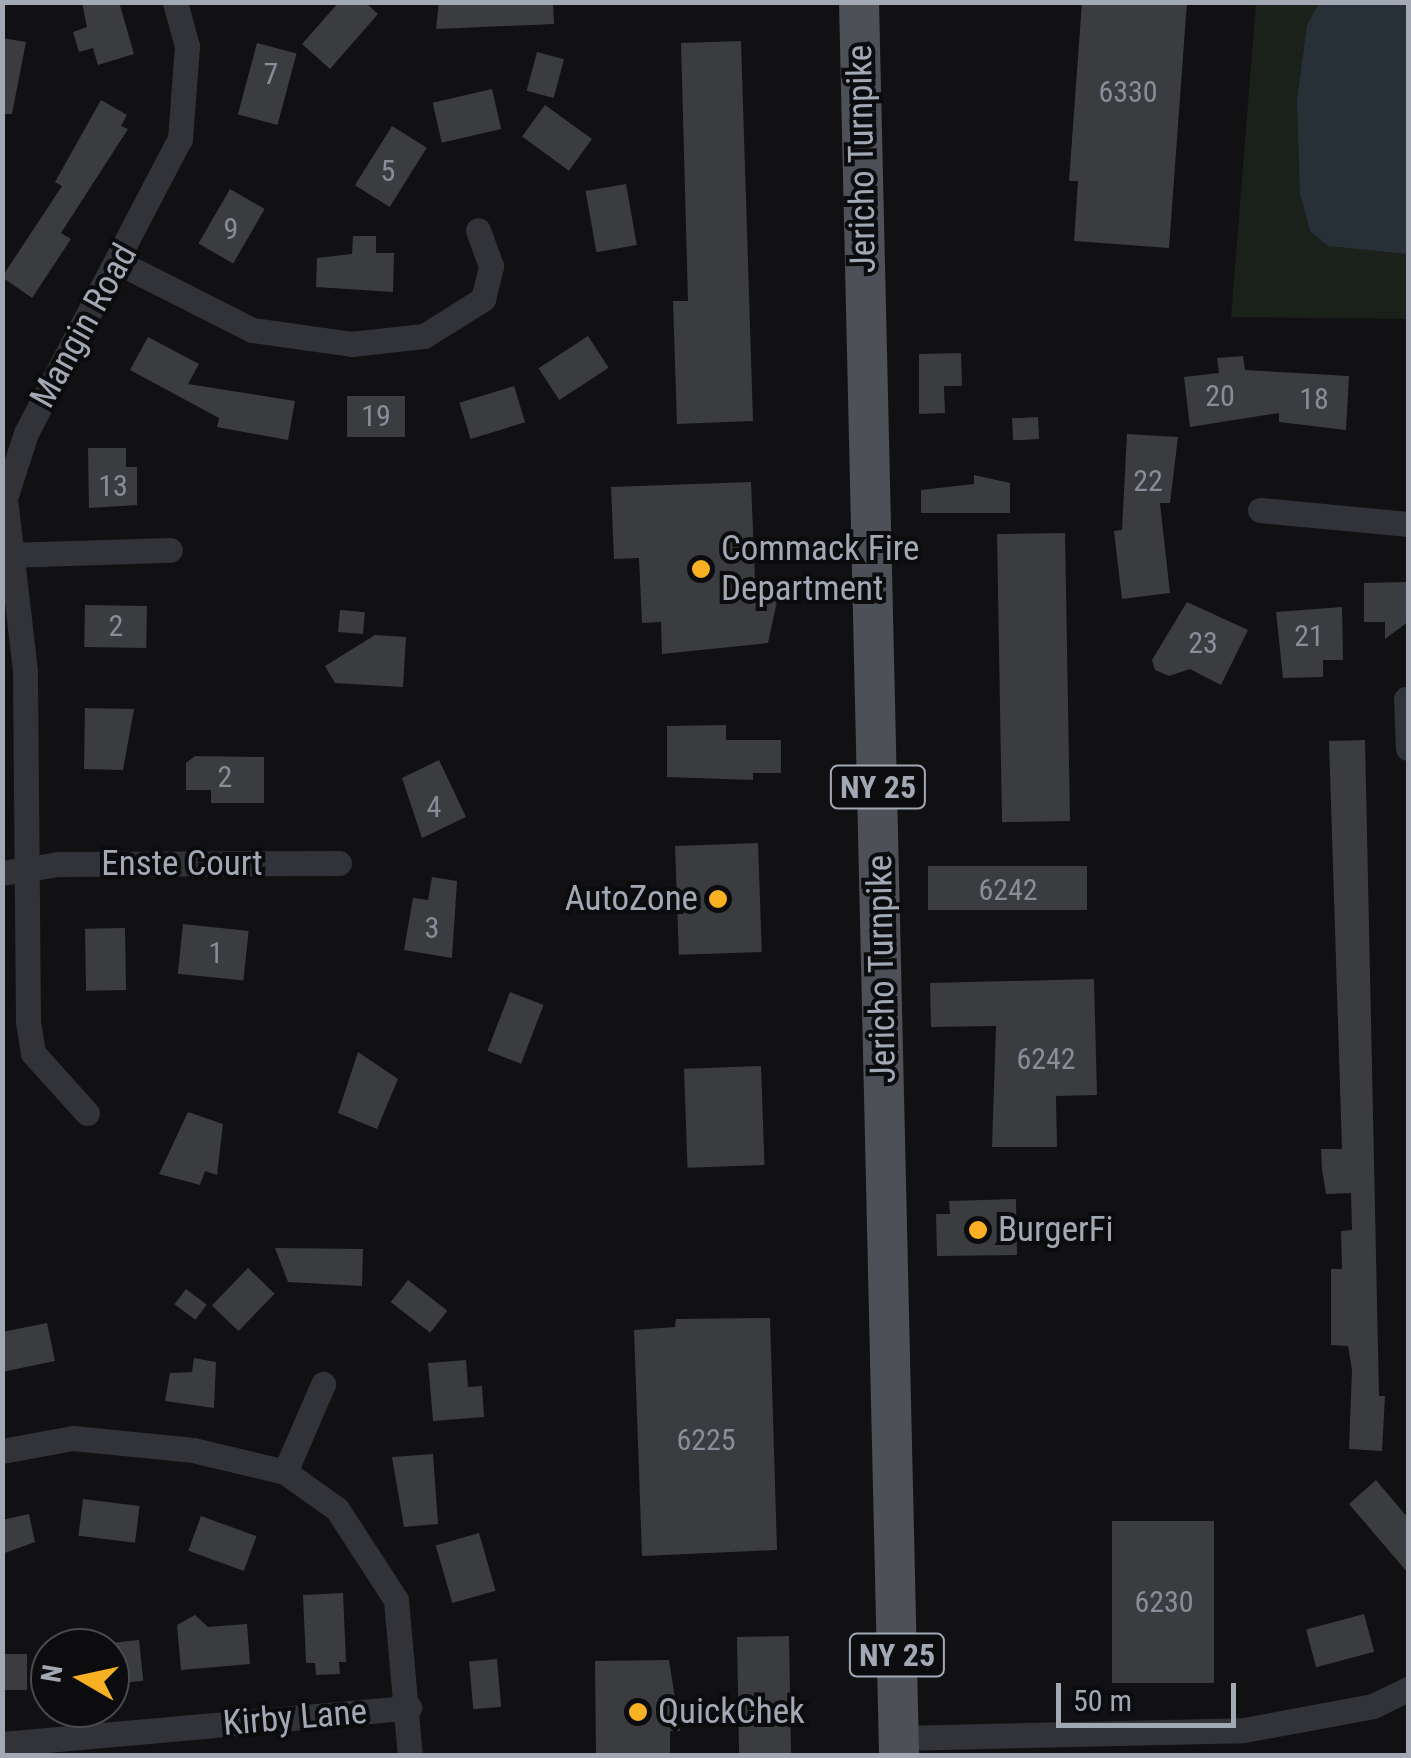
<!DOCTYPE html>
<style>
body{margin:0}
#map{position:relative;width:1411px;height:1758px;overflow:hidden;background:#111113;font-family:"Roboto Condensed",sans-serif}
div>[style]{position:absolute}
.green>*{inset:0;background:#19211a}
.water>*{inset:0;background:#273037}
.building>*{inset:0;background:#3b3c40;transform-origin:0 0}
.street>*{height:25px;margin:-12.5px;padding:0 12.5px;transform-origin:12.5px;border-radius:12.5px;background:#323338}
.primary>*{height:40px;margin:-20px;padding:0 20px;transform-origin:20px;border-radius:20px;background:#4e5057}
.dots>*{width:28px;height:28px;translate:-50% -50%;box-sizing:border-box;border:5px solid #0c0c0e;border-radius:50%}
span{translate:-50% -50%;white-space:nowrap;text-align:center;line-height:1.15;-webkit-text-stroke:8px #0c0c0e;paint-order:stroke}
.number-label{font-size:30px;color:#888d97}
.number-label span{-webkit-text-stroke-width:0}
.shield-label span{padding:2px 8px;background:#0c0c0e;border:2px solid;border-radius:8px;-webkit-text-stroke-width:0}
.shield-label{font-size:32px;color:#a2a8b4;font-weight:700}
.street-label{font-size:35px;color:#a2a8b4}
.poi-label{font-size:35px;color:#a2a8b4}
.left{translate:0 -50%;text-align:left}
.right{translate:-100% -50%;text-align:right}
.frame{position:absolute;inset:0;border:5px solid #a2a8b4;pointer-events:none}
.north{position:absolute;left:30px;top:1628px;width:100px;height:100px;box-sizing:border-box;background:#0c0c0e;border:2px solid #484a50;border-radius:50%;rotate:279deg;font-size:28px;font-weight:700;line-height:40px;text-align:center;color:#a2a8b4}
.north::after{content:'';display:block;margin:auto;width:35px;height:45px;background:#f9b023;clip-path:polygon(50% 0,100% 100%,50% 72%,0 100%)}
.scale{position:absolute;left:1056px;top:1683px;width:180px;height:45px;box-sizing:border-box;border:5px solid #a2a8b4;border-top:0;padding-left:12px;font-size:30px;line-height:35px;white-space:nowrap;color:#a2a8b4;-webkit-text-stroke:8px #0c0c0e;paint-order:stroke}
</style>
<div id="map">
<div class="green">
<div style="clip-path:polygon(1256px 3px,1408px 3px,1408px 319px,1231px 317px)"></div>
</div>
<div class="water">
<div style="clip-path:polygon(1319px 3px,1408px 3px,1408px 254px,1328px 246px,1310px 231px,1300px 193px,1297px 101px,1307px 25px)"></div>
</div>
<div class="building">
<div style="clip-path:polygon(82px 2px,119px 2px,134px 54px,98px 65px,93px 48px,79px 52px,73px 32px,87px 27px)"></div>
<div style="clip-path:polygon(339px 2px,365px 2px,378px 14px,330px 69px,302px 44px)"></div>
<div style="clip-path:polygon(439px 2px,553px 2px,554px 24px,436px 29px)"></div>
<div style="clip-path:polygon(1082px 2px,1187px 2px,1169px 248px,1074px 241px,1078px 181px,1069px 181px)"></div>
<div style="clip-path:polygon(2px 38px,26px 42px,12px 114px,2px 114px)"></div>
<div style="clip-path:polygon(741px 41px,753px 421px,677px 424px,673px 301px,688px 301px,681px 43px)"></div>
<div style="left:257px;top:43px;width:41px;height:74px;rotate:15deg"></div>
<div style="left:537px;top:52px;width:28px;height:40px;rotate:15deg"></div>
<div style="left:492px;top:89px;width:41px;height:61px;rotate:77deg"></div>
<div style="clip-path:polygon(101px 100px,127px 115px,121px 126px,128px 129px,61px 233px,71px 239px,32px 298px,2px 277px,62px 186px,55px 182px)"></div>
<div style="left:545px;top:105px;width:58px;height:39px;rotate:36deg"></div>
<div style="left:392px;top:126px;width:41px;height:70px;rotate:32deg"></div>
<div style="left:626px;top:184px;width:62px;height:41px;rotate:80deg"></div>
<div style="left:230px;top:189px;width:40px;height:63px;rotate:30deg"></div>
<div style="clip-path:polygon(353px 236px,376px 236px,376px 253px,394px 253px,393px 292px,316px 287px,317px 258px,352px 254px)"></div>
<div style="left:588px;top:336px;width:38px;height:59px;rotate:57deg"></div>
<div style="clip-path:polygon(148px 337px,199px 364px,188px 384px,295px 401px,288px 440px,217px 427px,219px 418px,130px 370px)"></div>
<div style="clip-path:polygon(961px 353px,962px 386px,944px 386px,945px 413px,919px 414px,919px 354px)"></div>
<div style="clip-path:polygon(1243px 356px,1245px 370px,1349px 376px,1346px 430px,1279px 422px,1279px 413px,1190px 427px,1184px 377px,1219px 373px,1217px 358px)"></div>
<div style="left:514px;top:386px;width:38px;height:57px;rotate:73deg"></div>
<div style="left:347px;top:396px;width:58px;height:41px"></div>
<div style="left:1038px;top:417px;width:22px;height:26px;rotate:87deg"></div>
<div style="clip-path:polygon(1127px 434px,1178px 437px,1170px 503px,1160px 503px,1170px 593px,1122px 599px,1114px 531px,1122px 530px)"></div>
<div style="clip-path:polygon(88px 448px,126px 448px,126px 467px,137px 467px,137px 505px,89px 508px)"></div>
<div style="clip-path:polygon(974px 475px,1010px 483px,1010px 513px,921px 513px,921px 490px,974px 484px)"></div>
<div style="clip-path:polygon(751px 482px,755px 580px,772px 579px,779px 592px,768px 643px,662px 654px,661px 622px,642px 623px,639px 558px,614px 559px,611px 487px)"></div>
<div style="left:1065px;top:533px;width:288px;height:68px;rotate:89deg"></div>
<div style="clip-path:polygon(1408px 582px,1408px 622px,1385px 639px,1385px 622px,1364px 622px,1364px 583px)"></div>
<div style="clip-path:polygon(1187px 602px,1248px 630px,1221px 685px,1190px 669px,1169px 676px,1155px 670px,1152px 660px)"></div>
<div style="left:85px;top:605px;width:62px;height:42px;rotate:1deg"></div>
<div style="clip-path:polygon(1342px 607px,1343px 660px,1323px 660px,1323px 677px,1283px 678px,1276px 612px)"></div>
<div style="left:340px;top:610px;width:25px;height:22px;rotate:5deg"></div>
<div style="clip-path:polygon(375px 635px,406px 637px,403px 687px,335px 683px,325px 666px)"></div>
<div style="clip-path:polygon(85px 708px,134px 709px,123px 770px,84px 769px)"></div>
<div style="clip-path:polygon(726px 725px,726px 740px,781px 740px,781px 773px,753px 773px,753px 780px,667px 777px,667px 726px)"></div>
<div style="clip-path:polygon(1365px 740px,1379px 1396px,1385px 1396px,1382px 1451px,1349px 1449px,1352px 1370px,1348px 1346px,1331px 1345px,1331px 1269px,1342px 1269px,1341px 1231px,1352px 1230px,1351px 1193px,1326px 1194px,1322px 1169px,1321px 1149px,1342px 1149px,1329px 741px)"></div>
<div style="clip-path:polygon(195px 756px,264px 757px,264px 803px,211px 803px,211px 790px,186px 790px,186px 763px)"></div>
<div style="clip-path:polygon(439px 760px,466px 817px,422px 838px,402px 778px)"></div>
<div style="left:758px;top:843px;width:109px;height:83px;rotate:88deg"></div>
<div style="left:1087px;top:866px;width:44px;height:159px;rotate:90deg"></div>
<div style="clip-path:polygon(432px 877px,457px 881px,452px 958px,404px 950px,413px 898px,428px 900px)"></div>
<div style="left:183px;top:924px;width:66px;height:50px;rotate:6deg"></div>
<div style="left:125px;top:928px;width:62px;height:40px;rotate:89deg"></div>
<div style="clip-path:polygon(1094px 979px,1097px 1095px,1056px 1096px,1057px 1147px,992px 1147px,996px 1026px,931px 1027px,930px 983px)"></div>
<div style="left:510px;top:992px;width:36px;height:63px;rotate:21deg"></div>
<div style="clip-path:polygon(358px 1052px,398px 1079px,377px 1129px,338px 1113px)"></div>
<div style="left:761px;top:1066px;width:99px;height:77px;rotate:88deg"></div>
<div style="clip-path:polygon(188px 1112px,223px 1124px,217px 1175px,205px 1171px,200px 1185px,159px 1174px)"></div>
<div style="clip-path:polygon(1016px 1199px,1017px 1255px,937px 1256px,936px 1214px,950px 1214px,949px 1201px)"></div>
<div style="clip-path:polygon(275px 1248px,363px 1249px,362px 1286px,288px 1282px)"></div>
<div style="left:248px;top:1268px;width:37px;height:52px;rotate:44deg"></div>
<div style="left:408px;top:1280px;width:50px;height:28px;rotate:38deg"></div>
<div style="left:186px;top:1289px;width:26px;height:19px;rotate:37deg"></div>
<div style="clip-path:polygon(770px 1318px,777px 1550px,642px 1556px,634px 1330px,675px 1327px,676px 1319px)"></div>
<div style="clip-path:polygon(47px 1323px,55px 1361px,2px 1372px,2px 1332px)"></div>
<div style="clip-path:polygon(194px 1358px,216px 1362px,214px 1408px,165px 1401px,170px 1373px,192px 1372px)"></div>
<div style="clip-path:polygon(466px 1360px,468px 1387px,482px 1386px,484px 1417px,433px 1421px,428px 1363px)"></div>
<div style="clip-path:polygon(433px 1454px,438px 1524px,404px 1527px,392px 1457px)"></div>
<div style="clip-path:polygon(1376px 1480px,1408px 1518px,1408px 1573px,1349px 1504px)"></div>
<div style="left:83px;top:1499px;width:57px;height:37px;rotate:7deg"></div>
<div style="clip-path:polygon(29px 1514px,35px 1542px,2px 1554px,2px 1520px)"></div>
<div style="left:201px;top:1516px;width:59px;height:37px;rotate:20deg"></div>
<div style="left:1214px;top:1521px;width:162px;height:102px;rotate:90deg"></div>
<div style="left:479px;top:1533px;width:60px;height:45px;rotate:74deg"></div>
<div style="clip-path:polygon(343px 1593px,346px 1662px,339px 1662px,340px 1674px,316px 1675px,315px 1663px,306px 1663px,303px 1595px)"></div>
<div style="left:1364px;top:1614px;width:39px;height:60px;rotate:75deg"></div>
<div style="clip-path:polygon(195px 1615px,208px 1627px,247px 1624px,250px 1664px,181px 1670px,177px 1625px)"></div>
<div style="left:789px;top:1636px;width:120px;height:52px;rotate:89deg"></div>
<div style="left:139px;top:1640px;width:41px;height:29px;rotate:84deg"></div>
<div style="left:2px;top:1654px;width:25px;height:36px"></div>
<div style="left:497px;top:1659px;width:48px;height:28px;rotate:85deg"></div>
<div style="clip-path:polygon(669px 1660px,680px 1731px,670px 1731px,670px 1756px,596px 1756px,595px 1661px)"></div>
</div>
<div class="street">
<div style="left:118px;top:262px;width:150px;rotate:26.9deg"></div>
<div style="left:252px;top:330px;width:100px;rotate:8deg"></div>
<div style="left:351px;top:344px;width:73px;rotate:-6.3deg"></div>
<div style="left:424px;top:336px;width:70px;rotate:-32.1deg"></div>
<div style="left:483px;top:299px;width:34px;rotate:-76deg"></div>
<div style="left:491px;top:266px;width:38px;rotate:-110deg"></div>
<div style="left:1260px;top:510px;width:149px;rotate:5.4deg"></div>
<div style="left:7px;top:555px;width:163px;rotate:-1.8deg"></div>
<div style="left:1406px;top:699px;width:49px;rotate:87.7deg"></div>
<div style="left:2px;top:873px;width:57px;rotate:-9.1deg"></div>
<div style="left:58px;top:864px;width:281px;rotate:-0.2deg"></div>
<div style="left:87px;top:1113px;width:81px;rotate:-132deg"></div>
<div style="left:33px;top:1053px;width:32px;rotate:-99deg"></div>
<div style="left:28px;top:1021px;width:350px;rotate:-90.5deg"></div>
<div style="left:25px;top:671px;width:174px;rotate:-96.6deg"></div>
<div style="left:5px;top:498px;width:68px;rotate:-72.1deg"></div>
<div style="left:26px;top:433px;width:332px;rotate:-62.4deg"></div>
<div style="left:180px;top:139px;width:93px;rotate:-85.7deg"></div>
<div style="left:187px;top:46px;width:46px;rotate:-105.3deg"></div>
<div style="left:2px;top:1451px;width:72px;rotate:-10.4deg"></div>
<div style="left:73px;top:1438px;width:121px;rotate:5.7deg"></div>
<div style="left:193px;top:1450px;width:95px;rotate:13.4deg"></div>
<div style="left:285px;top:1472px;width:64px;rotate:35.4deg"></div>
<div style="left:337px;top:1509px;width:108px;rotate:57deg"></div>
<div style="left:396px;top:1600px;width:157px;rotate:84.9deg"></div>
<div style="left:285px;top:1472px;width:96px;rotate:-66.6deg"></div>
<div style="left:899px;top:1738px;width:345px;rotate:-1.3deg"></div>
<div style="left:1244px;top:1730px;width:131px;rotate:-10.5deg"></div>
<div style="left:1373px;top:1706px;width:39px;rotate:-26deg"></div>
<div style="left:2px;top:1744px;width:409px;rotate:-5.1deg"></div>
</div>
<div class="primary">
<div style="left:859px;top:2px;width:1754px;rotate:88.69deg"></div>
</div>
<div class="dots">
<div style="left:701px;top:569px;background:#f9b023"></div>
<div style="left:718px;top:899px;background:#f9b023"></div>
<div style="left:978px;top:1230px;background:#f9b023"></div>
<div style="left:638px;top:1712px;background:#f9b023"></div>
</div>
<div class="number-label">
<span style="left:271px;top:74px">7</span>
<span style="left:1128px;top:92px">6330</span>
<span style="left:388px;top:171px">5</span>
<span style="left:231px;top:229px">9</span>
<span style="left:1220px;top:396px">20</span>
<span style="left:1314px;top:399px">18</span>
<span style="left:376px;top:416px">19</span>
<span style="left:1148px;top:481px">22</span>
<span style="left:113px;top:486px">13</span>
<span style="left:116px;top:626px">2</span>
<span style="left:1309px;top:636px">21</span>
<span style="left:1203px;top:643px">23</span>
<span style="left:225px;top:777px">2</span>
<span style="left:434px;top:807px">4</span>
<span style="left:1008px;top:890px">6242</span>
<span style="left:432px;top:928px">3</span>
<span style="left:216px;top:953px">1</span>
<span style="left:1046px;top:1059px">6242</span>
<span style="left:706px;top:1440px">6225</span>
<span style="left:1164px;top:1602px">6230</span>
</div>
<div class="shield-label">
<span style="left:878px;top:787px">NY 25</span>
<span style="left:897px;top:1655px">NY 25</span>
</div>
<div class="street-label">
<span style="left:862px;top:159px;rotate:-91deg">Jericho Turnpike</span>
<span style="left:84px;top:326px;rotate:-61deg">Mangin Road</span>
<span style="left:182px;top:864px">Enste Court</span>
<span style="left:882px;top:969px;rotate:-91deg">Jericho Turnpike</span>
<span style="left:295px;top:1718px;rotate:-5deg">Kirby Lane</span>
</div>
<div class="poi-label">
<span class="left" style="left:721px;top:569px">Commack Fire<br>Department</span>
<span class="right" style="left:698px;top:899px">AutoZone</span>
<span class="left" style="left:998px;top:1230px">BurgerFi</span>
<span class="left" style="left:658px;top:1712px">QuickChek</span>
</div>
<div class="frame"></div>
<div class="north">N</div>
<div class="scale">50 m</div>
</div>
